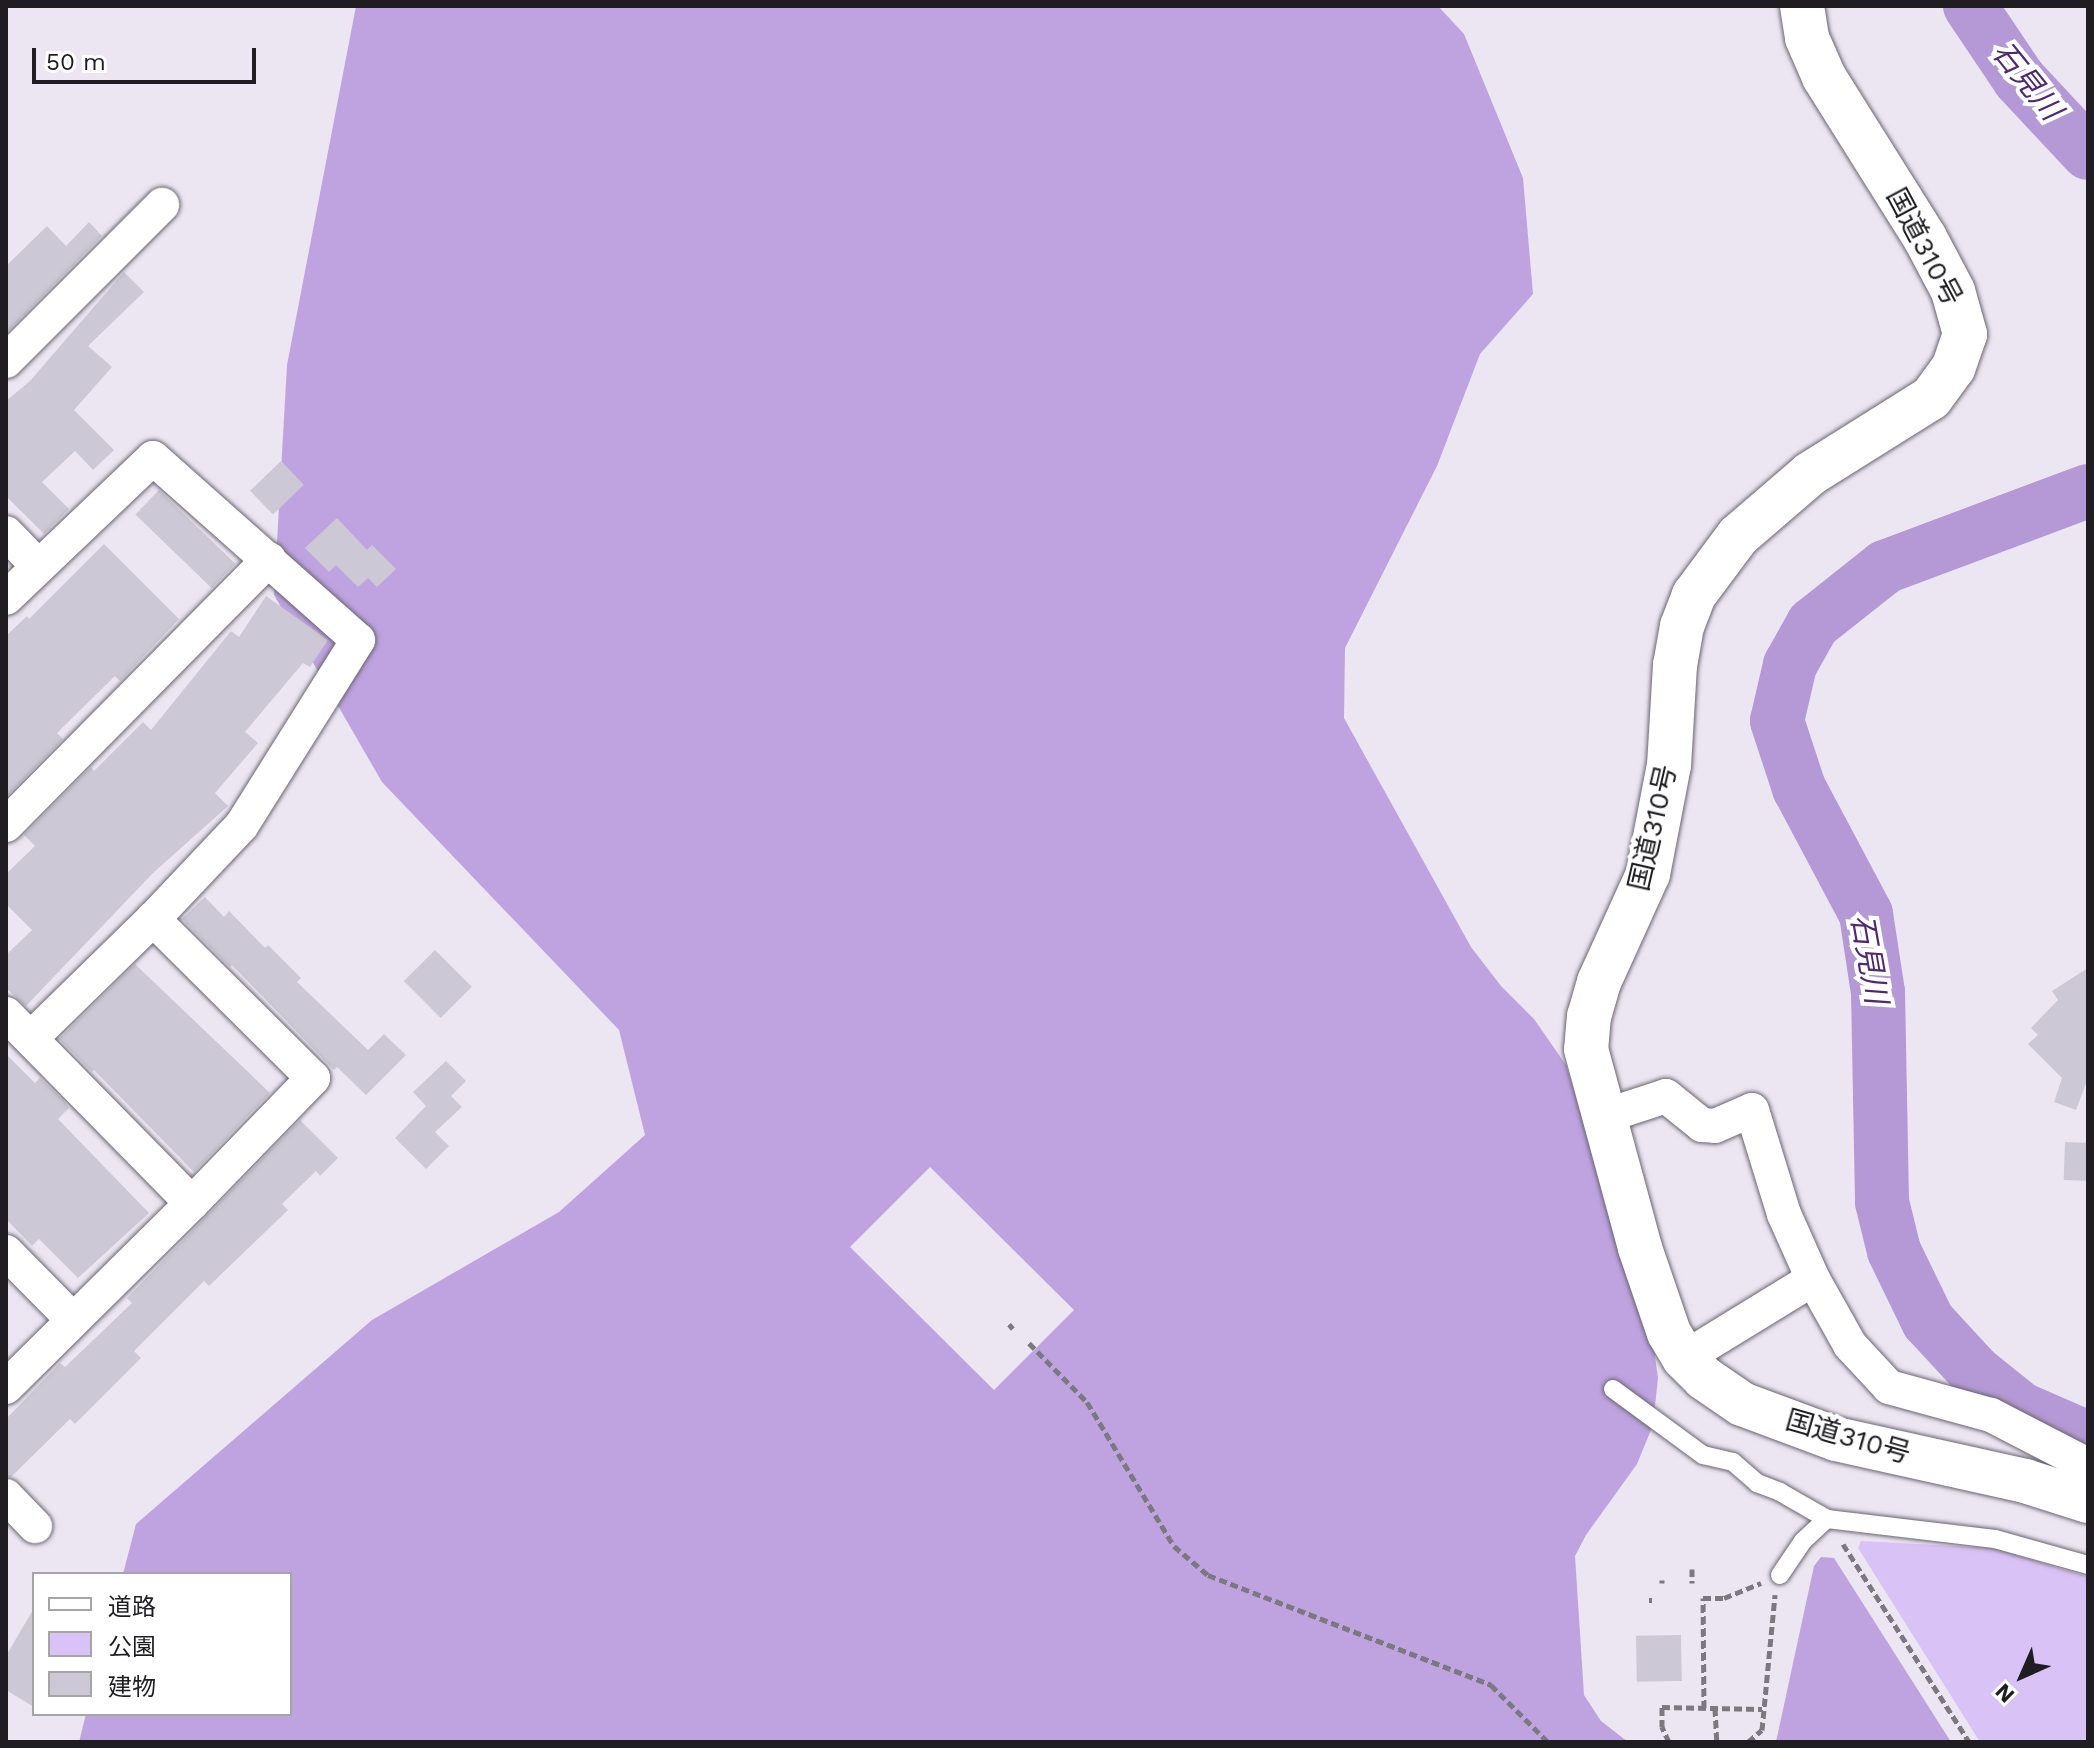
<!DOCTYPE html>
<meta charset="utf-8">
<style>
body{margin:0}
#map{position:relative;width:2094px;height:1748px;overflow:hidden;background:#ece6f3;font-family:"Work Sans","Noto Sans JP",sans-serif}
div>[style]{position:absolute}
.green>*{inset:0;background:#d9c2f6}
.forest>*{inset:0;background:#bea3e0}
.river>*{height:54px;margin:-27px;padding:0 27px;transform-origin:27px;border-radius:27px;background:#b499d6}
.building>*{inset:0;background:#cdc8d5;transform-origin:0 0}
.path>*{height:5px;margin-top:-2.5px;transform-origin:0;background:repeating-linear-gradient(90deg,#7c7880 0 8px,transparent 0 12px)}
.roads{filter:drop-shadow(0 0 2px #696570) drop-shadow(0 0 2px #696570)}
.lane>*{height:18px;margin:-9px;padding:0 9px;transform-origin:9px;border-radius:9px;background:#fff}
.street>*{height:34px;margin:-17px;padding:0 17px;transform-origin:17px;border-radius:17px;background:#fff}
.highway>*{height:44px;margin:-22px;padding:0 22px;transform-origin:22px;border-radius:22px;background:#fff}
span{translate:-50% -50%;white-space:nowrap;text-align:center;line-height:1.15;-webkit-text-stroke:8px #fff;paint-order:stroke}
.street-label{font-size:28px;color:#1f1d21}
.water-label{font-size:30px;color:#4e2972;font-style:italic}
.frame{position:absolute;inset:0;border:8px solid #1f1d21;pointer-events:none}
.legend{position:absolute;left:32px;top:1572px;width:260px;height:144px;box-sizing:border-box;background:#fff;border:2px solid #a5a5a6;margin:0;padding:10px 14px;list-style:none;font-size:24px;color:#1f1d21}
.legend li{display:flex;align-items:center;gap:16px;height:40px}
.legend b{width:40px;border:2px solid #a5a5a6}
.north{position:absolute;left:1982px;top:1636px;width:80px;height:80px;-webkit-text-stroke:6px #fff;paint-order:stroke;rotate:225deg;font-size:22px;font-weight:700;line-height:32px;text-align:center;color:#1f1d21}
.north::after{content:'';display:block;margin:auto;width:28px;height:36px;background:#1f1d21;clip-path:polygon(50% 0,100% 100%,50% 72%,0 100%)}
.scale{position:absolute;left:32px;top:48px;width:224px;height:36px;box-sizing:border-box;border:4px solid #1f1d21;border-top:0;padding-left:10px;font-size:24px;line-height:28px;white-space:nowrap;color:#1f1d21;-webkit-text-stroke:6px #fff;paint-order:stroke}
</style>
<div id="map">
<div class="green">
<div style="clip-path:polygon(1861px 1541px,1993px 1548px,2088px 1577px,2088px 1742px,1980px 1742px,1858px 1548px)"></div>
</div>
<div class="forest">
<div style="clip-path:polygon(evenodd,356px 6px,1438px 6px,1464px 34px,1523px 178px,1533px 294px,1480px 354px,1437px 466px,1345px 648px,1344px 718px,1471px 947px,1501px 986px,1534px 1019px,1566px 1065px,1652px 1335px,1658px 1378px,1653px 1425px,1637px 1464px,1586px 1535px,1575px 1556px,1584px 1695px,1601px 1721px,1628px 1742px,79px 1742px,86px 1714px,290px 1714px,290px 1574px,123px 1574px,136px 1524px,372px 1320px,559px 1212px,645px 1135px,619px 1030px,382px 782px,274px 595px,287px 365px,356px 6px,930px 1167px,1074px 1310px,994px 1390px,850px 1247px,930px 1167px)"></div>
<div style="clip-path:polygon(1821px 1557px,1834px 1558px,1951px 1742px,1776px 1742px,1814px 1566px)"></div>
</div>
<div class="river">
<div style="left:1970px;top:6px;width:88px;rotate:56.1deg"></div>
<div style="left:2019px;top:79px;width:101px;rotate:47deg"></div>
<div style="left:2088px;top:491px;width:217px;rotate:159.5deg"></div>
<div style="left:1885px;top:567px;width:92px;rotate:141.6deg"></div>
<div style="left:1813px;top:624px;width:47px;rotate:119.3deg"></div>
<div style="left:1790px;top:665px;width:57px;rotate:103.1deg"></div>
<div style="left:1777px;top:721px;width:71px;rotate:71.8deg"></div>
<div style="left:1799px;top:788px;width:143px;rotate:62deg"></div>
<div style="left:1866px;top:914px;width:79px;rotate:81.3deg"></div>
<div style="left:1878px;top:992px;width:210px;rotate:88.9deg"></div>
<div style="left:1882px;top:1202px;width:50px;rotate:76.2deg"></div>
<div style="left:1894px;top:1251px;width:78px;rotate:64.1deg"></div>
<div style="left:1928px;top:1321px;width:69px;rotate:47.3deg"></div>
<div style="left:1975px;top:1372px;width:59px;rotate:38.8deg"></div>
<div style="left:2021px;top:1409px;width:73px;rotate:23.4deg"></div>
</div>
<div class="building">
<div style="clip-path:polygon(89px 222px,102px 236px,6px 333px,6px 266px,47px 226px,66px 246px)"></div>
<div style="clip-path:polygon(124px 272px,144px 292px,88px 346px,112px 367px,74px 410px,114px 450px,93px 470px,75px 451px,42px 482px,69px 509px,44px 534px,6px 496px,6px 401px,30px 381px)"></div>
<div style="left:281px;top:461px;width:33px;height:43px;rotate:46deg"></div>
<div style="left:159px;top:490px;width:106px;height:34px;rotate:44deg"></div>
<div style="clip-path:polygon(337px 518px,367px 550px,372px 545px,396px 569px,377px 587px,368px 578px,358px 587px,336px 565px,329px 572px,305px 548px)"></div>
<div style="clip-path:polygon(104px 544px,179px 619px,120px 681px,115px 676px,57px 733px,63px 739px,6px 797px,6px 636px,27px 616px,29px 619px)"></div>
<div style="clip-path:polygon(266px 596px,328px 640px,310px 667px,303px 663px,245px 732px,258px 743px,215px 793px,228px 806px,153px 873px,26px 1006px,6px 988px,6px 955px,32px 930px,6px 904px,6px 874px,35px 846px,24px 835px,91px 767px,94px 771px,143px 722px,151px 730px,231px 631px,239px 637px)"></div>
<div style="clip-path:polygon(205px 897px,224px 917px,229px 911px,265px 948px,268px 945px,301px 978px,297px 982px,368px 1050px,384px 1034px,406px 1055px,366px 1095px,337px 1067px,334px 1070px,232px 965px,230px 967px,182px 919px)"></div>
<div style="left:435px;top:950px;width:52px;height:44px;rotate:45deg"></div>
<div style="clip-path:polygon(135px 964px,270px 1093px,194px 1172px,94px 1070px,92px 1072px,59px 1039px)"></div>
<div style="clip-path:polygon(2088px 968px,2088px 1078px,2076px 1110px,2054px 1102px,2062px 1078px,2028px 1044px,2038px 1035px,2031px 1028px,2058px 1000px,2052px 991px)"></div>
<div style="clip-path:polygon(6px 1054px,35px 1083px,40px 1078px,63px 1100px,69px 1108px,58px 1119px,149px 1213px,78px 1278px,39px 1239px,32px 1246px,6px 1219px)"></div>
<div style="clip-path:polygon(446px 1061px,466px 1081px,451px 1096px,462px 1107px,435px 1132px,449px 1146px,426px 1169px,395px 1138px,426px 1106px,413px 1092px)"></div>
<div style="clip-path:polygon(300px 1120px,338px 1158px,320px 1176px,316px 1171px,282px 1204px,288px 1210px,209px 1286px,204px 1281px,134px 1351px,141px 1358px,75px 1424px,70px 1419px,11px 1477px,6px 1477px,6px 1419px,60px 1363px,65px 1367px,132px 1303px,127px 1298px)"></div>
<div style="left:2065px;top:1142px;width:23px;height:38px;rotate:2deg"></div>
<div style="clip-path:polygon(34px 1608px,34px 1707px,6px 1690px,6px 1656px)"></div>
<div style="left:1681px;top:1635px;width:46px;height:45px;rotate:89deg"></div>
</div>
<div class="path">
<div style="left:1009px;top:1324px;width:6px;rotate:51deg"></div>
<div style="left:1029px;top:1343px;width:83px;rotate:45.5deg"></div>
<div style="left:1087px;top:1402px;width:168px;rotate:58.9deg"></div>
<div style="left:1174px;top:1546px;width:45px;rotate:40.5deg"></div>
<div style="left:1208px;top:1575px;width:304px;rotate:21.2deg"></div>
<div style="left:1491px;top:1685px;width:81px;rotate:45deg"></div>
<div style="left:1843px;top:1544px;width:235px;rotate:57.5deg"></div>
<div style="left:1692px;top:1569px;width:14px;rotate:90deg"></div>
<div style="left:1662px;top:1583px;width:3px;rotate:-90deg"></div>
<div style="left:1649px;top:1600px;width:3px"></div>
<div style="left:1704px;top:1708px;width:110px;rotate:-90.5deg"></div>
<div style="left:1703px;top:1598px;width:21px"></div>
<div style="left:1724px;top:1598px;width:40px;rotate:-22deg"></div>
<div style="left:1715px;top:1708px;width:34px;rotate:87deg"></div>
<div style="left:1669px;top:1742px;width:17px;rotate:-115deg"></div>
<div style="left:1662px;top:1727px;width:20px;rotate:-90deg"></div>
<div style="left:1662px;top:1707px;width:100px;rotate:1.1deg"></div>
<div style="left:1748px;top:1742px;width:18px;rotate:-41deg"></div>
<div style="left:1762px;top:1730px;width:136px;rotate:-84.5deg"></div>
</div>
<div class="roads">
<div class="lane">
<div style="left:1613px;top:1389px;width:112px;rotate:36.3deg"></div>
<div style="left:1703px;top:1455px;width:31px;rotate:13deg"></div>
<div style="left:1733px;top:1462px;width:32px;rotate:41deg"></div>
<div style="left:1757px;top:1483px;width:25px;rotate:21deg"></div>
<div style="left:1780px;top:1492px;width:54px;rotate:29.9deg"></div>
<div style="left:1780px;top:1575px;width:41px;rotate:-55.9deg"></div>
<div style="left:1803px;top:1541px;width:33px;rotate:-43deg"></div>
<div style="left:1827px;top:1519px;width:169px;rotate:6.8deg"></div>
<div style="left:1995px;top:1539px;width:97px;rotate:15.6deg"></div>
</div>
<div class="street">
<div style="left:6px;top:361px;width:221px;rotate:-45deg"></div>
<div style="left:6px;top:533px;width:46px;rotate:45.9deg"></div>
<div style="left:6px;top:598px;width:203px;rotate:-43.6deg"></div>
<div style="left:153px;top:458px;width:274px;rotate:41.6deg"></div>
<div style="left:358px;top:640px;width:218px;rotate:122.1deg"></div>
<div style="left:242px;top:825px;width:129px;rotate:133.4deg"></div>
<div style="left:153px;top:919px;width:170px;rotate:135.7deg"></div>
<div style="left:6px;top:825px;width:374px;rotate:-45.3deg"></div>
<div style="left:6px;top:1014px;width:265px;rotate:45.5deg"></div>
<div style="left:1602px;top:1117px;width:67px;rotate:-18.2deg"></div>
<div style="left:1666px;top:1096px;width:46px;rotate:38.9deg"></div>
<div style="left:1702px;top:1125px;width:13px;rotate:4deg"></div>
<div style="left:1715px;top:1126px;width:40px;rotate:-23.4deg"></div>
<div style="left:1752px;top:1110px;width:109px;rotate:72.9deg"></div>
<div style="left:1784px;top:1214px;width:71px;rotate:66deg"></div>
<div style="left:1813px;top:1279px;width:76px;rotate:60.7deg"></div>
<div style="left:1850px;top:1345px;width:57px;rotate:47.1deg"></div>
<div style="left:1889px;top:1387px;width:106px;rotate:15.4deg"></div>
<div style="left:1991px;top:1415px;width:109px;rotate:27.3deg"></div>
<div style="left:6px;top:1252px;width:95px;rotate:45.4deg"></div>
<div style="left:1684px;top:1358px;width:151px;rotate:-31.5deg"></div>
<div style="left:6px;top:1387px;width:262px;rotate:-44.7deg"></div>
<div style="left:192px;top:1203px;width:174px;rotate:-45.9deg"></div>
<div style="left:313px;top:1078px;width:226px;rotate:-135.2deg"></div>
<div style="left:6px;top:1496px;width:42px;rotate:46deg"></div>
</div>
<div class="highway">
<div style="left:1802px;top:6px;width:32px;rotate:81deg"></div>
<div style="left:1807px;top:38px;width:43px;rotate:66.4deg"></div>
<div style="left:1824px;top:77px;width:190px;rotate:57.9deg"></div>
<div style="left:1925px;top:238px;width:60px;rotate:62.2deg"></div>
<div style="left:1953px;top:291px;width:45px;rotate:74.4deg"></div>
<div style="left:1965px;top:334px;width:36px;rotate:109deg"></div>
<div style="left:1953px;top:368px;width:37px;rotate:126deg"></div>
<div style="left:1931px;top:398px;width:143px;rotate:147.9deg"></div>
<div style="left:1810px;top:474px;width:95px;rotate:139.3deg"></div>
<div style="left:1738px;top:536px;width:74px;rotate:126.7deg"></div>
<div style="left:1694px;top:595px;width:33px;rotate:111deg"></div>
<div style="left:1682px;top:626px;width:40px;rotate:100deg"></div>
<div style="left:1675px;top:665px;width:100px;rotate:93.4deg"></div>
<div style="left:1669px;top:765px;width:111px;rotate:100.9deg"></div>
<div style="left:1648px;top:874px;width:119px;rotate:114.4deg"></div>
<div style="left:1599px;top:982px;width:35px;rotate:106deg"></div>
<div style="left:1589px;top:1016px;width:33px;rotate:95deg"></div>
<div style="left:1586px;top:1049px;width:206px;rotate:74.8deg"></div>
<div style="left:1640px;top:1248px;width:90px;rotate:71.2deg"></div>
<div style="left:1669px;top:1333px;width:29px;rotate:59deg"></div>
<div style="left:1684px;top:1358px;width:28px;rotate:45deg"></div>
<div style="left:1704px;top:1378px;width:46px;rotate:34.4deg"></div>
<div style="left:1742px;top:1404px;width:100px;rotate:20.4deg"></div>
<div style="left:1836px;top:1439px;width:194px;rotate:12.5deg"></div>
<div style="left:2025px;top:1481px;width:66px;rotate:17.6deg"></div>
</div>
</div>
<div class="street-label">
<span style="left:1924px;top:247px;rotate:62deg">国道310号</span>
<span style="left:1653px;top:828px;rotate:-77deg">国道310号</span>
<span style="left:1848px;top:1437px;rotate:16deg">国道310号</span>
</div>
<div class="water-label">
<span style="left:2027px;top:81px;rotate:51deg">石見川</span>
<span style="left:1869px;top:959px;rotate:80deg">石見川</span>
</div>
<div class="frame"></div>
<ul class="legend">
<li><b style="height:10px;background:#fff"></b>道路</li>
<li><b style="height:22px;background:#d9c2f6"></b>公園</li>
<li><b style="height:22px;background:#cdc8d5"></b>建物</li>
</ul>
<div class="north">N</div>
<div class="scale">50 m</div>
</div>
